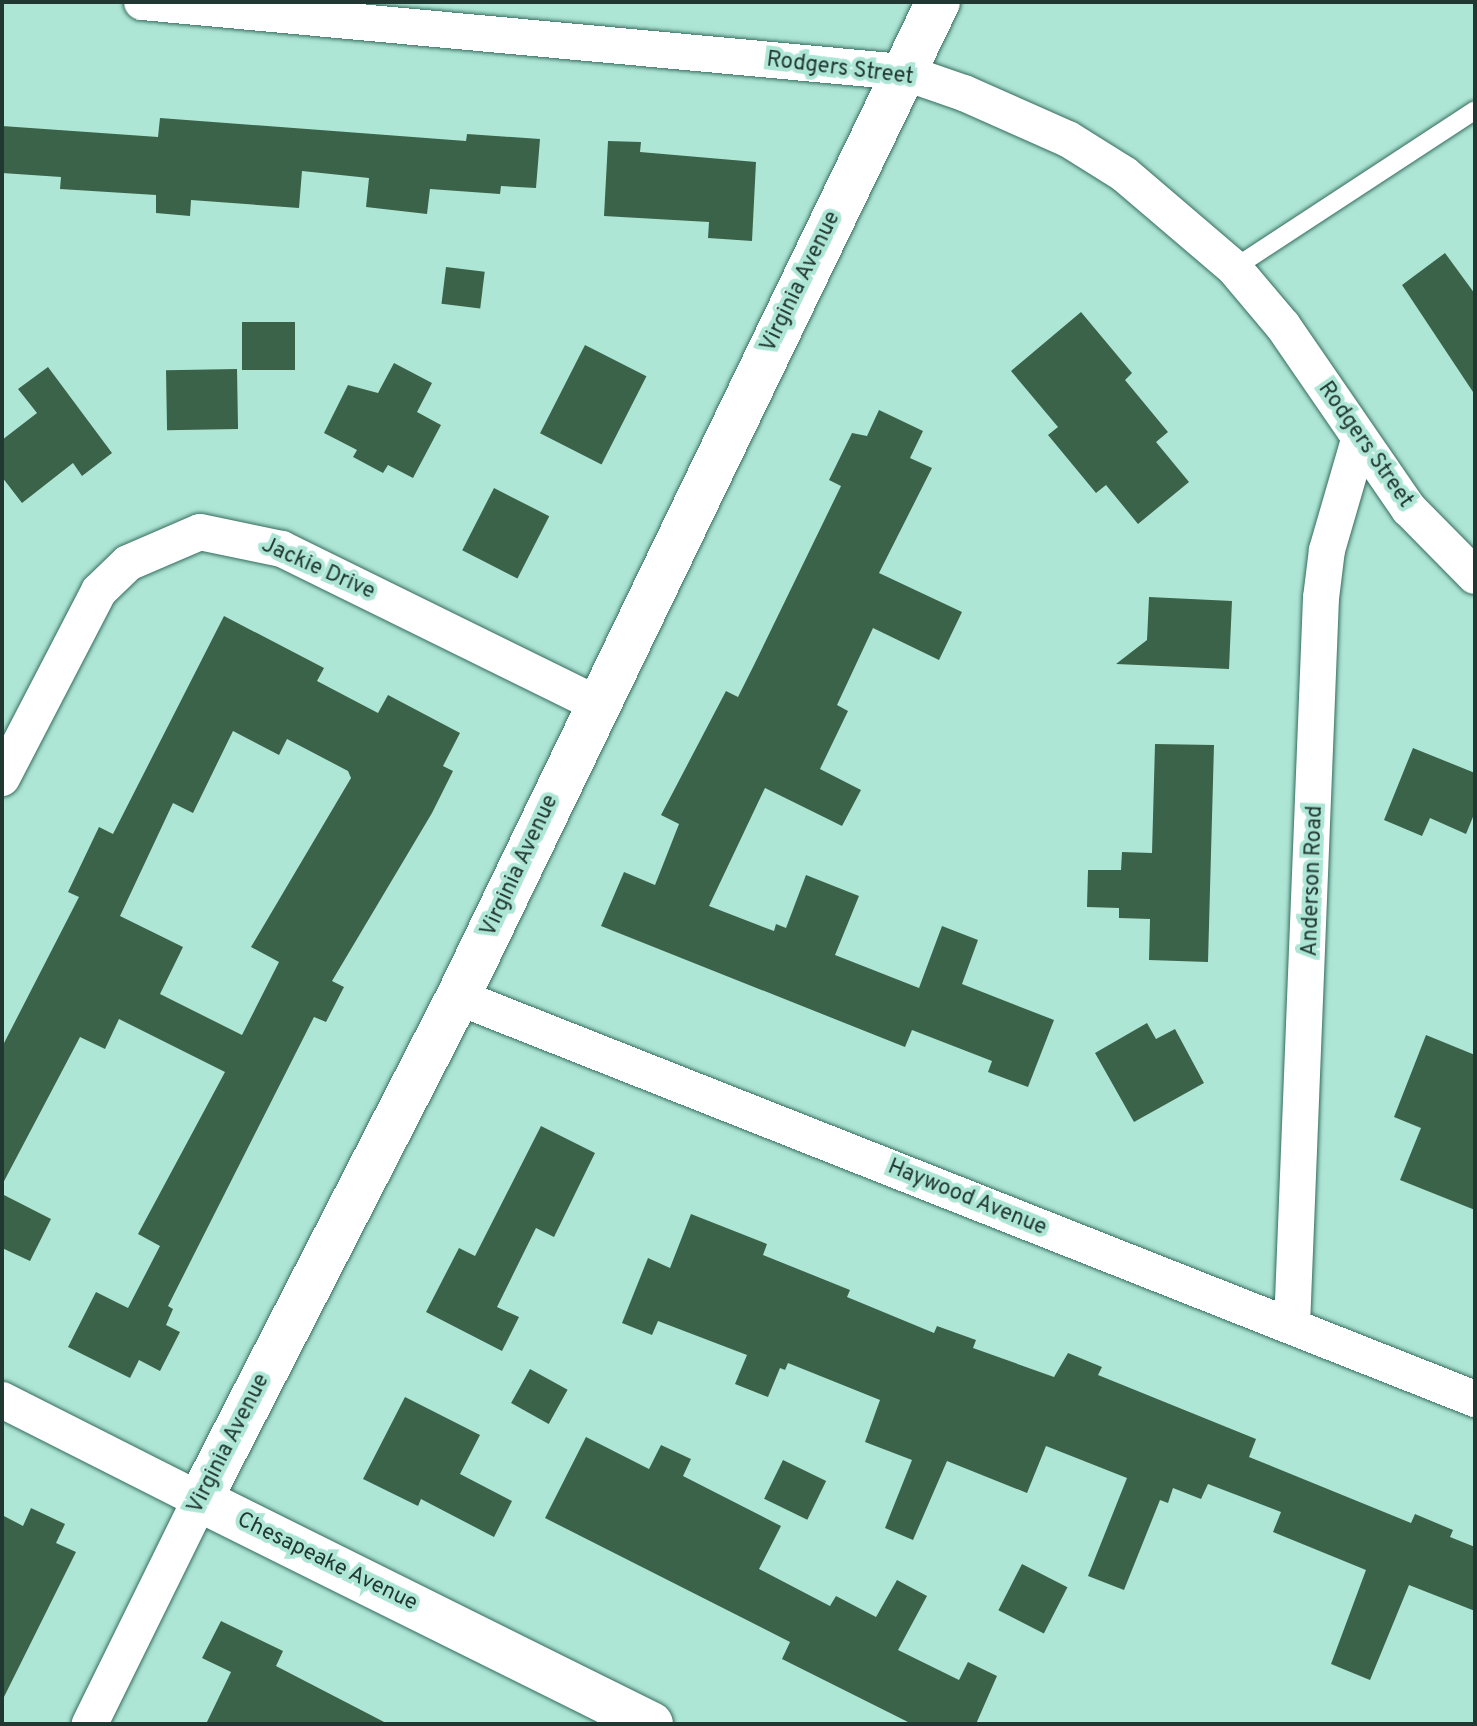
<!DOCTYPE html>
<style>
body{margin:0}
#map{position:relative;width:1477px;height:1726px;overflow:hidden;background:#aee6d6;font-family:Overpass,sans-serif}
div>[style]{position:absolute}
.building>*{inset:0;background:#3b634a;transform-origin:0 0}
.roads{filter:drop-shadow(0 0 2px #366c5e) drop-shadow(0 0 2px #366c5e)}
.service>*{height:18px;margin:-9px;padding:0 9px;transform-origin:9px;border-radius:9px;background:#fff}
.minor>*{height:36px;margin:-18px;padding:0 18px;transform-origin:18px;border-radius:18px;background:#fff}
.tertiary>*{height:44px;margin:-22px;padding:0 22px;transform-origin:22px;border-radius:22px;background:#fff}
span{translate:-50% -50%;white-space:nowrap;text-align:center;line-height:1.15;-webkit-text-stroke:8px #aee6d6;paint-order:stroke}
.street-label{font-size:22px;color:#213731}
.frame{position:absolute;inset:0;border:4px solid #213731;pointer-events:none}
</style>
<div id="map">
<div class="building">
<div style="clip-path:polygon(160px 118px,466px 141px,467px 134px,540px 139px,536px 188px,501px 186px,500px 194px,430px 189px,427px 214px,366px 207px,369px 178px,302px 171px,299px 208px,191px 200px,190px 216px,156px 213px,156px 195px,60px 189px,61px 177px,2px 173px,2px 126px,158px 137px)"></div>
<div style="clip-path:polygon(608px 141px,641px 142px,640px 152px,756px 162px,752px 241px,708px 238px,709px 222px,604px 216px)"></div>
<div style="clip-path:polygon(1445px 253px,1475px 294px,1475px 395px,1402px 285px)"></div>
<div style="left:446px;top:267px;width:39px;height:37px;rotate:7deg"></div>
<div style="clip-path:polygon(1081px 312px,1132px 373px,1125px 380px,1168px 432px,1156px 442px,1189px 482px,1138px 524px,1106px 485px,1096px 493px,1048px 435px,1058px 427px,1011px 371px)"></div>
<div style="left:242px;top:322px;width:53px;height:48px"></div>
<div style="left:585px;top:345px;width:69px;height:99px;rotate:27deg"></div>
<div style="clip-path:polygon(394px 363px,432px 383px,417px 412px,441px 425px,413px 478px,388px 465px,383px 473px,353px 457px,357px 450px,324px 433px,348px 385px,378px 393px)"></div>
<div style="clip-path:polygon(48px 367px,112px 453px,82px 476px,73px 463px,22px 503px,2px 477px,2px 440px,37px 413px,18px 389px)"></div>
<div style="left:237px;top:369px;width:60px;height:71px;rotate:89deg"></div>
<div style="clip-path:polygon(879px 410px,923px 431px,910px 458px,932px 468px,879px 573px,962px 612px,939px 660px,873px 628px,837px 705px,848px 711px,820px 769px,861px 790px,842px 826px,765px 788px,709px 906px,774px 931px,776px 924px,786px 928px,806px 875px,859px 896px,835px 955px,919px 988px,942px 926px,978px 940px,962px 984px,1054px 1020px,1028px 1087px,988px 1072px,992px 1061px,912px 1030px,905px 1047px,601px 926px,624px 872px,655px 885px,679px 824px,661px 815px,726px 691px,738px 697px,754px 665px,841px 486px,829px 480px,852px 433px,867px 436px)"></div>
<div style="left:494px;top:488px;width:62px;height:70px;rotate:27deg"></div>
<div style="clip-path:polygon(1149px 597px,1232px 601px,1229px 669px,1116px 664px,1147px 640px)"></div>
<div style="clip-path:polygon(evenodd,224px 616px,324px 668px,317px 681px,378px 713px,388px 695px,460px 733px,443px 766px,453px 771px,432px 813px,332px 981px,344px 987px,326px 1022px,314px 1017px,168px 1306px,173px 1309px,166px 1325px,180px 1332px,160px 1371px,139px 1360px,130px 1378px,68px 1347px,96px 1292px,128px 1308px,160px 1246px,138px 1234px,225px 1072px,119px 1019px,105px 1049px,80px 1037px,2px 1185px,2px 1047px,79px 897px,68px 892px,99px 827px,113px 834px,224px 616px,233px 731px,279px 755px,287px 739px,348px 771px,351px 778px,251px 947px,279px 962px,242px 1035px,160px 994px,183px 947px,120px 916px,173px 803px,193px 813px,233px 731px)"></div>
<div style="clip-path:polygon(1155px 744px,1214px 745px,1208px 962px,1149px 960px,1150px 919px,1119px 918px,1119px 908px,1087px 907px,1088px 870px,1121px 870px,1122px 852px,1152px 853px)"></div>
<div style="clip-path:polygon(1413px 748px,1475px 773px,1475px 812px,1466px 834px,1430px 818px,1422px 836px,1384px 820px)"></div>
<div style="clip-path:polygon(1147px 1023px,1156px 1039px,1175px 1029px,1204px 1083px,1134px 1122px,1095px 1053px)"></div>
<div style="clip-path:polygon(1426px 1035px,1475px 1055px,1475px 1210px,1400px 1180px,1421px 1128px,1394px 1117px)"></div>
<div style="clip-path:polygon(541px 1126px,595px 1153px,554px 1237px,536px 1228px,497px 1307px,519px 1317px,502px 1351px,426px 1312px,459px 1248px,475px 1256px)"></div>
<div style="clip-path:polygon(2px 1194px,51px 1219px,30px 1261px,2px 1248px)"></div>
<div style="clip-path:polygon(691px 1214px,767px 1244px,763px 1255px,850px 1290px,847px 1297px,934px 1333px,937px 1326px,976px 1340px,973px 1348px,1054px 1377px,1068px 1353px,1102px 1367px,1098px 1375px,1256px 1439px,1249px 1457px,1411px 1523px,1415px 1514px,1453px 1530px,1450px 1537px,1475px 1547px,1475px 1611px,1409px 1585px,1370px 1680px,1331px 1664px,1366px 1570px,1273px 1532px,1281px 1512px,1208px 1484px,1201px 1499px,1173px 1488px,1168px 1503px,1160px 1500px,1124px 1590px,1088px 1576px,1127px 1478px,1046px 1446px,1027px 1493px,947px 1461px,913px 1540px,885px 1528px,912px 1460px,865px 1442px,880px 1400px,788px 1363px,785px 1370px,780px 1368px,768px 1397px,735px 1384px,747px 1355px,658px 1321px,652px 1335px,622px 1323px,648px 1258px,670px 1268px)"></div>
<div style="left:530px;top:1369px;width:43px;height:39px;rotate:29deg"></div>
<div style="clip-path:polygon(405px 1397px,480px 1435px,460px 1474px,512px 1501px,494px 1537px,421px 1499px,418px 1506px,363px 1479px)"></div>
<div style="clip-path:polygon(586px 1437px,649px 1469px,661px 1445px,691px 1459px,683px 1476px,781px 1526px,759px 1569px,830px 1606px,836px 1596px,876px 1617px,897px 1580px,927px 1596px,898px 1650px,959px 1680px,968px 1662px,997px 1676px,976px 1724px,912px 1724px,782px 1659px,790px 1642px,545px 1518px)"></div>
<div style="left:783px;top:1460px;width:48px;height:43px;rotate:26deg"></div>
<div style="clip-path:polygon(31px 1508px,65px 1524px,56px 1543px,76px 1552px,2px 1701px,2px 1515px,23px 1526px)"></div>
<div style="left:1022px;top:1564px;width:51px;height:52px;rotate:27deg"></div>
<div style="clip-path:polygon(221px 1621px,283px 1651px,276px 1666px,388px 1724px,206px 1724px,231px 1672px,202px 1658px)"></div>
</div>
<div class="roads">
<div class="service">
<div style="left:1234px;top:268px;width:288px;rotate:-33.2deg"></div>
</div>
<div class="minor">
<div style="left:142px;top:2px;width:764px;rotate:5.26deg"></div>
<div style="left:903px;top:72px;width:65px;rotate:19deg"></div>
<div style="left:964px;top:93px;width:114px;rotate:23.9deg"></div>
<div style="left:1068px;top:139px;width:66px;rotate:32deg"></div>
<div style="left:1124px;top:174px;width:145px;rotate:40.5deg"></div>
<div style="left:1234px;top:268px;width:76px;rotate:49.8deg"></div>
<div style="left:1283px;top:326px;width:222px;rotate:55.5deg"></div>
<div style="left:1409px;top:509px;width:94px;rotate:45.4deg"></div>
<div style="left:2px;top:778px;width:211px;rotate:-62.6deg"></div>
<div style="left:99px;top:591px;width:40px;rotate:-44deg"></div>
<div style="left:128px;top:563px;width:78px;rotate:-23.3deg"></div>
<div style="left:200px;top:532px;width:84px;rotate:11.7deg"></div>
<div style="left:282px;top:549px;width:351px;rotate:26.2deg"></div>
<div style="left:458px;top:997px;width:1094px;rotate:21.57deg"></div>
<div style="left:1292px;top:1326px;width:729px;rotate:-87.72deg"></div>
<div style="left:1321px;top:598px;width:48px;rotate:-82.9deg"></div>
<div style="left:1327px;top:550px;width:115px;rotate:-73.8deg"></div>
<div style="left:2px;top:1400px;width:222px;rotate:26.8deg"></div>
<div style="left:200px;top:1500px;width:250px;rotate:116.2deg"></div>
</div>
<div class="tertiary">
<div style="left:651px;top:1724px;width:504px;rotate:-153.59deg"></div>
<div style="left:200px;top:1500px;width:565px;rotate:-62.85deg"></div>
<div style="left:458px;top:997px;width:1105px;rotate:-64.25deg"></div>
</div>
</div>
<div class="street-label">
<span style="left:840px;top:69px;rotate:7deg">Rodgers Street</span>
<span style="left:801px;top:282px;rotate:-64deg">Virginia Avenue</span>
<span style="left:1365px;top:445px;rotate:55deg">Rodgers Street</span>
<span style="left:318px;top:569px;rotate:24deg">Jackie Drive</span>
<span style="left:520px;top:866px;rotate:-65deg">Virginia Avenue</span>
<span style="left:1313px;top:881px;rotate:-88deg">Anderson Road</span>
<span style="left:967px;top:1198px;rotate:22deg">Haywood Avenue</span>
<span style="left:229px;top:1444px;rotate:-63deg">Virginia Avenue</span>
<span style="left:327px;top:1562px;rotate:26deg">Chesapeake Avenue</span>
</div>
<div class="frame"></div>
</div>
